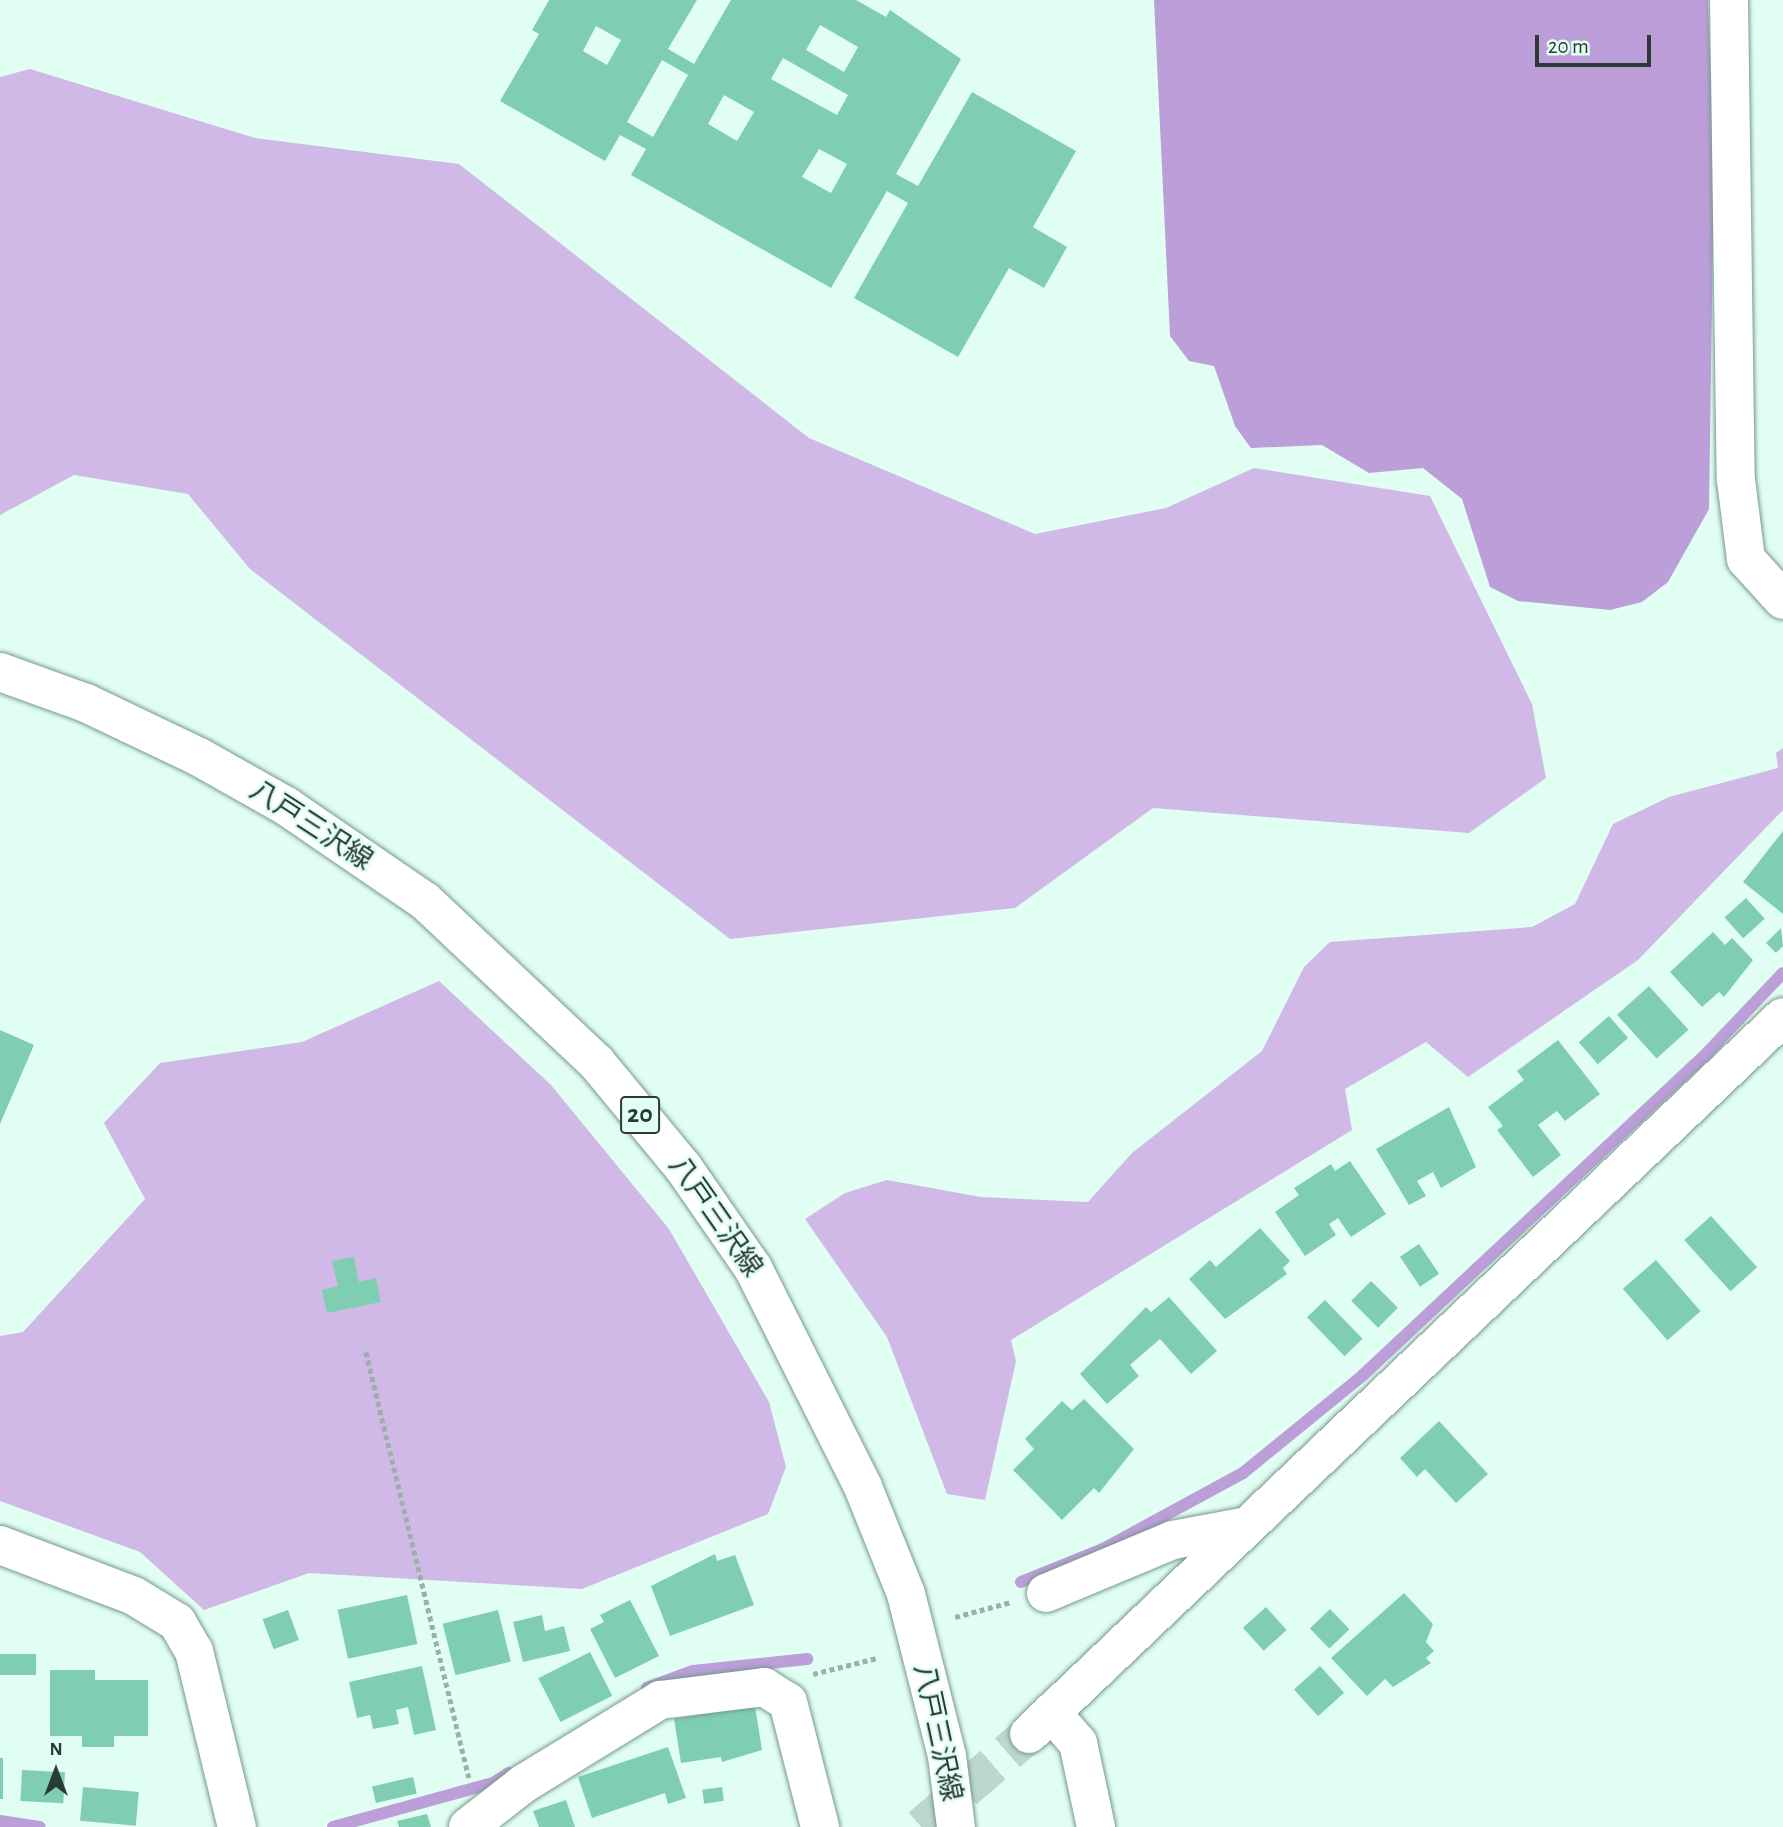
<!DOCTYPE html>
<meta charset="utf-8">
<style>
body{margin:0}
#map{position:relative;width:1783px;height:1827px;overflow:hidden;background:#e1fef2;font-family:"Alegreya Sans","Noto Sans JP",sans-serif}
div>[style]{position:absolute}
.green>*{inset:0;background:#d0b9e7}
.water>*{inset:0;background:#bc9ed9}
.stream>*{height:12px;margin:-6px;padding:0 6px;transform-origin:6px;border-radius:6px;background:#bc9ed9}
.building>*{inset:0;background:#7fceb2;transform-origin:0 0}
.tertiary-tunnel>*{height:38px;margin-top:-19px;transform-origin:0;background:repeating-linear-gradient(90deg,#bdd7cc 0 38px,transparent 0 57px)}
.path>*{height:4.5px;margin-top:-2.25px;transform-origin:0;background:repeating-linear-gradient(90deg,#9ab1a7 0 5px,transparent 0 8.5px)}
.roads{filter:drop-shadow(0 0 2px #76998b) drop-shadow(0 0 2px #76998b)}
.minor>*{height:38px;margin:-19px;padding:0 19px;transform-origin:19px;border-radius:19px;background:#fff}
.tertiary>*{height:38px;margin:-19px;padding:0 19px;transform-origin:19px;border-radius:19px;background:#fff}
.primary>*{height:38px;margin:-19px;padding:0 19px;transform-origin:19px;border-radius:19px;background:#fff}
span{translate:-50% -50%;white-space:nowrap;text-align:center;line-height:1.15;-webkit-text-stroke:5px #e1fef2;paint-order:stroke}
.shield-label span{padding:2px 5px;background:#e1fef2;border:2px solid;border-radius:5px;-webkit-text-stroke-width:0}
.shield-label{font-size:26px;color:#2c3a34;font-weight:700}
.street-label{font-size:28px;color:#2c3a34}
.north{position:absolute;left:21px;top:1736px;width:70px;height:70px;-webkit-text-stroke:5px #e1fef2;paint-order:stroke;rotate:0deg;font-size:19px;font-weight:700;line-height:28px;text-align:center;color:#2c3a34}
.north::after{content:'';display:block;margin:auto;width:24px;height:32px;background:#2c3a34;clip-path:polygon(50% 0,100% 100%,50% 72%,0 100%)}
.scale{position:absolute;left:1535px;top:35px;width:116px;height:32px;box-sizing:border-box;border:4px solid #2c3a34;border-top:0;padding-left:9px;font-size:21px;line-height:24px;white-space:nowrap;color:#2c3a34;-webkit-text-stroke:5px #e1fef2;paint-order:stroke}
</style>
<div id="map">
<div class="green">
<div style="clip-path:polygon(30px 69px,255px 138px,459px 164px,809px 438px,1035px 534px,1166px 508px,1254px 468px,1430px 496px,1532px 704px,1546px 778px,1469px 833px,1153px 808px,1015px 908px,730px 939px,250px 569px,188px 494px,74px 475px,0 515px,0 77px)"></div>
<div style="clip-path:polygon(1783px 748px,1783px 810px,1638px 960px,1468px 1077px,1426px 1042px,1345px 1089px,1352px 1130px,1011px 1340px,1016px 1361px,985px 1500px,947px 1494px,887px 1337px,805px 1219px,845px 1193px,887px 1180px,981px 1197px,1088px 1202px,1132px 1153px,1262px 1051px,1304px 967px,1330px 942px,1532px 927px,1575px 904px,1613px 824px,1669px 797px,1778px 768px,1776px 753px)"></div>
<div style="clip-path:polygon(439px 981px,551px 1085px,669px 1229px,769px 1402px,786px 1467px,768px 1514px,582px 1589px,309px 1573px,204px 1610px,140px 1552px,0 1501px,0 1336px,23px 1332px,145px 1199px,104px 1123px,160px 1063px,302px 1042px)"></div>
</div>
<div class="water">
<div style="clip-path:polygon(1154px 0,1708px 0,1714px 161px,1709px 509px,1668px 582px,1642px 602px,1610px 610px,1518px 601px,1490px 587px,1462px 499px,1423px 468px,1369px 473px,1322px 445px,1251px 448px,1235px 426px,1214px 366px,1189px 361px,1170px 336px)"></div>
</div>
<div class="stream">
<div style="left:1021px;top:1582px;width:88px;rotate:-21.9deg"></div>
<div style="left:1103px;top:1549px;width:159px;rotate:-28.5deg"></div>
<div style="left:1243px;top:1473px;width:155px;rotate:-39.2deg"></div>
<div style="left:1363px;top:1375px;width:471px;rotate:-43.1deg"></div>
<div style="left:1707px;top:1053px;width:110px;rotate:-46.5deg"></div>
<div style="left:647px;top:1688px;width:49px;rotate:-20.3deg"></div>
<div style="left:693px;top:1671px;width:115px;rotate:-6deg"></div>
<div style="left:0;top:1821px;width:40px;rotate:8.5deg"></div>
<div style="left:333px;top:1827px;width:166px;rotate:-15.4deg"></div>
<div style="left:493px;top:1783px;width:19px;rotate:-32deg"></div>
</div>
<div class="building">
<div style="clip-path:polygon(evenodd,549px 0,697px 0,668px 49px,694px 64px,731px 0,856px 0,886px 17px,890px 10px,961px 59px,896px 174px,918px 186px,972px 92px,1076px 151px,1033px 227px,1067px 247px,1044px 288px,1009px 268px,958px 357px,854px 298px,908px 203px,887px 191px,831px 288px,631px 175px,646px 149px,620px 135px,605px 161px,500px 101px,539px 34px,532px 30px,549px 0,820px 25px,858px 47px,844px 72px,806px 50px,820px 25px,549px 0,596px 26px,621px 40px,607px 65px,583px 51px,596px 26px,549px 0,783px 58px,848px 95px,837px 115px,771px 79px,783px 58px,549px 0,662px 60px,688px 75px,653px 137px,627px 122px,662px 60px,549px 0,724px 95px,754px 112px,737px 141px,708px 124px,724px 95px,549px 0,819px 149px,847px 164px,831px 193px,802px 177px,819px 149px)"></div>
<div style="clip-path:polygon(1783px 831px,1783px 914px,1743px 882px)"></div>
<div style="left:1746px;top:898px;width:28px;height:29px;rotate:48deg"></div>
<div style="clip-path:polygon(1781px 928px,1783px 946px,1776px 953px,1766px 943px)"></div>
<div style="clip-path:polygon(1713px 932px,1725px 945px,1732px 938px,1753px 960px,1724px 997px,1719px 992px,1702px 1007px,1670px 972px)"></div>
<div style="left:1649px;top:986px;width:59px;height:43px;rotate:48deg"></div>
<div style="left:1609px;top:1016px;width:29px;height:40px;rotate:49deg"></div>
<div style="clip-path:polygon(0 1030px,34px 1045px,0 1124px)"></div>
<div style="clip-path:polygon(1558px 1040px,1600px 1094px,1565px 1121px,1557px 1111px,1538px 1125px,1561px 1155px,1533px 1177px,1497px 1130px,1503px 1126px,1488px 1107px,1524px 1080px,1517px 1071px)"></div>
<div style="clip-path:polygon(1449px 1107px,1476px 1167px,1441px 1188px,1433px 1172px,1417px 1181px,1426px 1196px,1409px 1205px,1376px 1149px)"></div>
<div style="clip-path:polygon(1350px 1161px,1386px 1214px,1351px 1237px,1338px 1218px,1329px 1224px,1336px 1235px,1305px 1256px,1275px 1212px,1299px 1195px,1294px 1188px,1331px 1164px,1335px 1171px)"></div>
<div style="left:1711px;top:1216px;width:69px;height:36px;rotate:48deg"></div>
<div style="clip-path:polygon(1260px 1228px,1290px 1261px,1283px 1268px,1287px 1274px,1225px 1319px,1189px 1279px,1210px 1260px,1216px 1267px)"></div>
<div style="left:1419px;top:1244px;width:36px;height:23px;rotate:56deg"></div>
<div style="clip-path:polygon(354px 1257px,359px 1282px,376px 1278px,381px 1302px,327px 1313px,322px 1290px,338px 1286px,332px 1261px)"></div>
<div style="left:1656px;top:1260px;width:68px;height:44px;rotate:49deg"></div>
<div style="left:1371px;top:1281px;width:38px;height:28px;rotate:45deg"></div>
<div style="clip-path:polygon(1169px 1297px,1217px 1351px,1191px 1374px,1160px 1339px,1130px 1365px,1139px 1376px,1107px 1404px,1080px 1374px,1146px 1307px,1151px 1312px)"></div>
<div style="left:1325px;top:1300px;width:54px;height:25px;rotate:46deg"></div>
<div style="clip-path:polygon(1084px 1399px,1134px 1449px,1099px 1493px,1094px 1488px,1062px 1520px,1013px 1470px,1034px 1449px,1025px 1439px,1062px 1401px,1072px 1410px)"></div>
<div style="clip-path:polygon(1439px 1421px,1488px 1474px,1456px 1503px,1425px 1469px,1417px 1477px,1400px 1458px)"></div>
<div style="clip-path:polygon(715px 1554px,717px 1561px,735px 1555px,754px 1605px,670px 1636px,651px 1586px)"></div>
<div style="clip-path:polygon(1404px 1593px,1433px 1624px,1426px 1642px,1434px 1651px,1426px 1658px,1431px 1663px,1393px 1687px,1385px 1679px,1367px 1696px,1331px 1658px)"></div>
<div style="left:407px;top:1595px;width:50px;height:71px;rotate:78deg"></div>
<div style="clip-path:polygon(630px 1600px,659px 1656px,615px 1678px,590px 1629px,604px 1622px,600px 1615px)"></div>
<div style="left:1266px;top:1607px;width:31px;height:31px;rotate:48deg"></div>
<div style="left:1330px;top:1609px;width:28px;height:28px;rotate:46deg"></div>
<div style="left:288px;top:1610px;width:32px;height:27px;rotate:70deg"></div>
<div style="left:498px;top:1610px;width:53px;height:57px;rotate:76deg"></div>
<div style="clip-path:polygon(542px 1615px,545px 1631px,564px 1626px,570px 1651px,523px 1662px,513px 1622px)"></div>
<div style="left:590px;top:1652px;width:49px;height:58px;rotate:63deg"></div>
<div style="left:0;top:1654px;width:36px;height:21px"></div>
<div style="clip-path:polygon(422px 1666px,436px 1730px,414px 1735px,408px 1707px,396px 1710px,399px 1724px,373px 1729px,370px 1715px,357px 1718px,349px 1682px)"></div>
<div style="left:1320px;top:1666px;width:36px;height:35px;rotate:48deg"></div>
<div style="clip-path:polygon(50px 1670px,95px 1670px,95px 1680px,148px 1680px,148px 1736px,114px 1736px,114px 1747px,82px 1747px,82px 1736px,50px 1736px)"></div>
<div style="clip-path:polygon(755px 1706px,762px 1750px,722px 1762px,721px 1757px,681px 1763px,674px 1719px)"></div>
<div style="clip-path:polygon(668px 1747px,686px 1798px,668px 1804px,665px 1793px,592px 1818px,578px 1777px)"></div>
<div style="left:0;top:1758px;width:3px;height:41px"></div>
<div style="left:22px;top:1770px;width:43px;height:31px;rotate:3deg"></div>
<div style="left:413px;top:1777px;width:17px;height:42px;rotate:77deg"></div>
<div style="left:83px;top:1787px;width:56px;height:34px;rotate:5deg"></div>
<div style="left:722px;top:1787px;width:14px;height:20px;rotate:82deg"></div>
<div style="clip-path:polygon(566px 1800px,575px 1827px,539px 1827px,533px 1811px)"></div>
<div style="clip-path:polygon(427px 1814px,431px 1827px,399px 1827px,397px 1821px)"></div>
</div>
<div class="tertiary-tunnel">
<div style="left:921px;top:1827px;width:143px;rotate:-40.7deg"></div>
</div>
<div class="path">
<div style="left:366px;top:1352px;width:438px;rotate:76.4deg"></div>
<div style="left:955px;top:1617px;width:58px;rotate:-15deg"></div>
<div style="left:813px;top:1674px;width:66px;rotate:-14deg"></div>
</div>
<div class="roads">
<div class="minor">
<div style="left:1729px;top:0;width:480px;rotate:89.2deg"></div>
<div style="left:1736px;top:480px;width:80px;rotate:82.8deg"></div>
<div style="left:1746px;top:559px;width:55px;rotate:47.9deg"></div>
<div style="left:1046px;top:1593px;width:138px;rotate:-22.7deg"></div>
<div style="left:1173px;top:1540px;width:76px;rotate:-10.6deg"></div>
<div style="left:1051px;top:1712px;width:41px;rotate:48.9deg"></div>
<div style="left:1078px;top:1743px;width:86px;rotate:77.9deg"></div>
<div style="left:468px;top:1827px;width:70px;rotate:-38deg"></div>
<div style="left:523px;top:1784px;width:161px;rotate:-31.5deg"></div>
<div style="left:660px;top:1700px;width:105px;rotate:-7.1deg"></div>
<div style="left:764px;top:1687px;width:28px;rotate:32deg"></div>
<div style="left:788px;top:1702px;width:129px;rotate:75.6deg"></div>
</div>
<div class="tertiary">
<div style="left:0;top:1545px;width:143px;rotate:20.8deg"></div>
<div style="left:134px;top:1596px;width:50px;rotate:31.2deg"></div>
<div style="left:177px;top:1622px;width:34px;rotate:60deg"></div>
<div style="left:194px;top:1651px;width:181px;rotate:76.3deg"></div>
<div style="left:1029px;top:1734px;width:1040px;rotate:-43.56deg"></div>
</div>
<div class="primary">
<div style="left:0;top:672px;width:91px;rotate:19.8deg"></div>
<div style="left:86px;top:703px;width:125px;rotate:25.5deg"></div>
<div style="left:199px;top:757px;width:100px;rotate:29.4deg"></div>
<div style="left:286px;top:806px;width:168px;rotate:34.4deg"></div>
<div style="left:425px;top:901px;width:235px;rotate:43.3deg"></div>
<div style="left:596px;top:1062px;width:136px;rotate:50.4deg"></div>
<div style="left:683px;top:1167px;width:123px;rotate:55.3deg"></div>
<div style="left:753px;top:1268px;width:245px;rotate:63.3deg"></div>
<div style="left:863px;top:1487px;width:115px;rotate:68.1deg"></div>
<div style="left:906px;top:1594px;width:167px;rotate:75.8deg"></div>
<div style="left:947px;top:1756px;width:72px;rotate:82.8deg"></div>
</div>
</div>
<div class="shield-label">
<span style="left:640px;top:1115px">20</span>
</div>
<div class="street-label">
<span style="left:311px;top:826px;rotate:33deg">八戸三沢線</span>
<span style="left:715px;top:1217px;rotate:55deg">八戸三沢線</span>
<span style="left:937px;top:1733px;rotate:78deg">八戸三沢線</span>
</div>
<div class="north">N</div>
<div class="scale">20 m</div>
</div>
